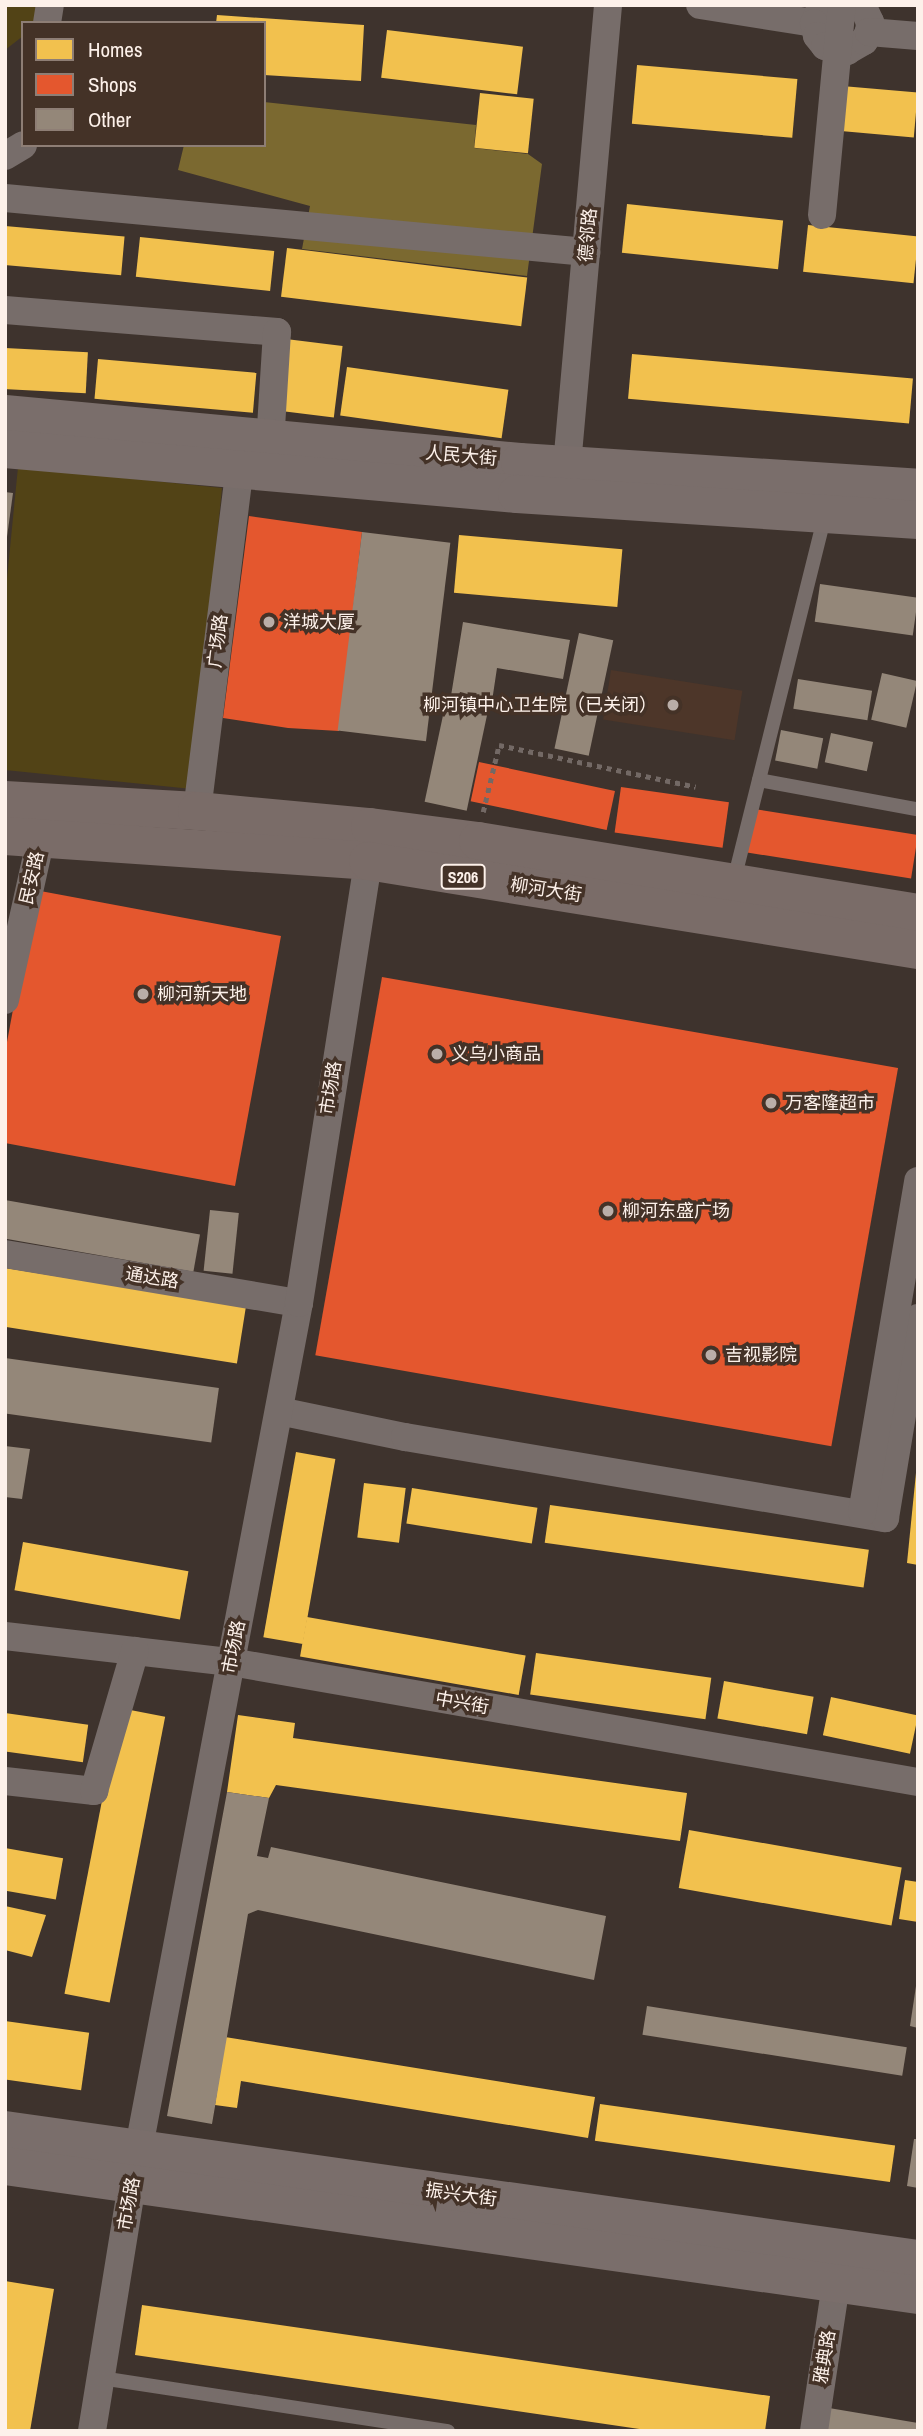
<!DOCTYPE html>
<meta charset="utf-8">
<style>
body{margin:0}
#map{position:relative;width:923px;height:2436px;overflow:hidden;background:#3e332d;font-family:"Archivo Narrow","Noto Sans SC",sans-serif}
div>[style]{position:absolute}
.built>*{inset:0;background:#4d3629;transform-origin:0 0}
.green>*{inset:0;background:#524316}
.forest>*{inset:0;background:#7b6930}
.homes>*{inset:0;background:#f2c14e;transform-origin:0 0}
.shops>*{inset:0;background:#e4572e;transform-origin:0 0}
.building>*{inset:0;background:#948779;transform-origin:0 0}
.path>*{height:4.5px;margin-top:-2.25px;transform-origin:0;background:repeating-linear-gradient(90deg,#736965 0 5px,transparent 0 10px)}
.lane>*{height:14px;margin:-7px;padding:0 7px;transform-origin:7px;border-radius:7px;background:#776d6a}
.street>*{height:28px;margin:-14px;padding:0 14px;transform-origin:14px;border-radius:14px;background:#776d6a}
.secondary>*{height:38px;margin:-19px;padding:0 19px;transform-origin:19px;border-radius:19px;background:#7a6e6b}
.primary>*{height:38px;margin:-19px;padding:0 19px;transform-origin:19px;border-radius:19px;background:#7a6c68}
.dots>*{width:19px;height:19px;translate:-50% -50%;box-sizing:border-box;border:4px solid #443227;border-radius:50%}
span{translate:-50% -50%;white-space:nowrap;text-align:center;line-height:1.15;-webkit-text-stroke:7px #443227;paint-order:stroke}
.shield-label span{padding:2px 5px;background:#443227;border:2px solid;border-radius:5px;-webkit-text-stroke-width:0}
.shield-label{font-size:16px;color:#fdf1ea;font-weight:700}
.street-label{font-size:18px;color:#fdf1ea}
.poi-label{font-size:18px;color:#fdf1ea}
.left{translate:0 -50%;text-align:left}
.right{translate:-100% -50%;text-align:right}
.frame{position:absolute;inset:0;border:7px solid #fdf1ea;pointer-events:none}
.legend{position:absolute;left:21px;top:21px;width:245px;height:126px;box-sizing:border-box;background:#443227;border:2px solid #8e7e75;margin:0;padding:9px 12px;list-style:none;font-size:21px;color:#fdf1ea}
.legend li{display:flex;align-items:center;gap:14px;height:35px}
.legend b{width:35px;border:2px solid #8e7e75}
</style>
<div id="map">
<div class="built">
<div style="left:611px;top:670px;width:133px;height:50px;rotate:9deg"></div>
</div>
<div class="green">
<div style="clip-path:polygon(5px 5px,59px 5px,38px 23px,23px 23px,23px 36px,5px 50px)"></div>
<div style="clip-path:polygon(18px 467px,222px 488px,192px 789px,5px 770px,5px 599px)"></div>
</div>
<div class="forest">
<div style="clip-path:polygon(264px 102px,476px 125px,474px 148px,528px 154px,542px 164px,527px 276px,302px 249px,310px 206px,178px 170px,184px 145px,264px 145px)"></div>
</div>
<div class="homes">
<div style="clip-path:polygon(217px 15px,364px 25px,361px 81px,264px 75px,264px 23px,216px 23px)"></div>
<div style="left:387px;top:30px;width:137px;height:48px;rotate:7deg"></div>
<div style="left:637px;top:65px;width:161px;height:59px;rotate:5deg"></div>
<div style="left:842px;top:86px;width:76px;height:45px;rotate:5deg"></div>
<div style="left:480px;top:93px;width:54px;height:55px;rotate:6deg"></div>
<div style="left:627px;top:204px;width:157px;height:49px;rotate:6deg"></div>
<div style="left:808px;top:225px;width:111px;height:47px;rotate:6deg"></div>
<div style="left:5px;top:226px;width:120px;height:39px;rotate:5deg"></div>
<div style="left:140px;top:237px;width:135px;height:40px;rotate:6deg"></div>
<div style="left:287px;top:248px;width:242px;height:49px;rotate:7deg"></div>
<div style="left:286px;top:339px;width:57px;height:72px;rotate:7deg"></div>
<div style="left:5px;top:348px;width:83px;height:41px;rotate:3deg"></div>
<div style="left:632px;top:354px;width:282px;height:45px;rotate:5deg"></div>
<div style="left:98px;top:359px;width:159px;height:40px;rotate:5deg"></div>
<div style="left:347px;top:367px;width:163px;height:49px;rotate:8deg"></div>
<div style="left:459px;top:535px;width:164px;height:58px;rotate:5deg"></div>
<div style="left:5px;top:1268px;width:244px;height:58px;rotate:9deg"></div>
<div style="left:296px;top:1452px;width:40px;height:188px;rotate:10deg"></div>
<div style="clip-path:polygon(916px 1473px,918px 1473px,918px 1565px,907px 1563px)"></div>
<div style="left:364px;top:1483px;width:42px;height:55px;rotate:7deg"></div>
<div style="left:412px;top:1488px;width:127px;height:36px;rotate:9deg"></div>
<div style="left:550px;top:1505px;width:322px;height:38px;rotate:8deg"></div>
<div style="left:23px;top:1542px;width:168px;height:49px;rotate:10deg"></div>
<div style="left:307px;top:1617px;width:222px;height:40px;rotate:10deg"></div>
<div style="left:536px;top:1653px;width:177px;height:42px;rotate:8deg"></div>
<div style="left:724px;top:1681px;width:91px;height:38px;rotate:10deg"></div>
<div style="left:831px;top:1697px;width:89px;height:39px;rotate:12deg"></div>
<div style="left:120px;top:1708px;width:46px;height:291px;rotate:11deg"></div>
<div style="left:5px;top:1713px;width:84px;height:38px;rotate:8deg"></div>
<div style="clip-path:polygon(238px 1715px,295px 1723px,293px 1738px,687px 1793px,680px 1841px,276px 1785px,269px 1798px,227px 1792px)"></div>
<div style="left:689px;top:1830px;width:216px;height:59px;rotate:10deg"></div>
<div style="left:5px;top:1848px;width:59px;height:42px;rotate:10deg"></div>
<div style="clip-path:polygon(905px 1880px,918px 1882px,918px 1922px,899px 1919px)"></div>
<div style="clip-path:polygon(5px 1906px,46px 1915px,32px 1957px,5px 1950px)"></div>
<div style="left:5px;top:2021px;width:85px;height:58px;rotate:8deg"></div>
<div style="clip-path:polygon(225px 2037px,595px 2097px,588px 2138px,241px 2081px,237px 2108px,215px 2105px)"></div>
<div style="left:600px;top:2104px;width:298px;height:37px;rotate:8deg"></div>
<div style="clip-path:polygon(5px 2281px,54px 2289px,30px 2431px,5px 2431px)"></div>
<div style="clip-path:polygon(142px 2305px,770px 2396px,765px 2431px,653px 2431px,135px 2355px)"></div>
</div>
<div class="shops">
<div style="clip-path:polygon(249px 516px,362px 532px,339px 731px,288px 728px,223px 718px)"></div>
<div style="left:479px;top:762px;width:139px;height:40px;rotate:12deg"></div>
<div style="left:621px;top:787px;width:109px;height:46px;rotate:8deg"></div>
<div style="left:754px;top:809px;width:166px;height:44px;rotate:9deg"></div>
<div style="clip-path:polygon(35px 890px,281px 936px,235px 1186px,5px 1143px,5px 1053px)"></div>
<div style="left:382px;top:977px;width:524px;height:384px;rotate:10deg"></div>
</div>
<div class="building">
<div style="clip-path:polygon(5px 492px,13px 493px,7px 537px,5px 537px)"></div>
<div style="left:362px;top:532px;width:89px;height:200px;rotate:7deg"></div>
<div style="left:820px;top:584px;width:99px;height:38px;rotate:8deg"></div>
<div style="clip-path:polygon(463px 622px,570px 640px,563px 679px,497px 668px,491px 708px,450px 702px)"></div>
<div style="left:579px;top:633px;width:35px;height:118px;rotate:12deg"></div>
<div style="left:882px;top:673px;width:36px;height:48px;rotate:13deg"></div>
<div style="left:798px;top:679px;width:75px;height:30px;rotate:9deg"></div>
<div style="left:445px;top:706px;width:43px;height:98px;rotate:12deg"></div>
<div style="left:781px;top:730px;width:43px;height:31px;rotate:11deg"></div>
<div style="left:831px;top:733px;width:43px;height:30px;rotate:12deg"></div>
<div style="left:5px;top:1200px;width:198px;height:38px;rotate:10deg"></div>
<div style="left:210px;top:1210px;width:29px;height:61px;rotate:6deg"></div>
<div style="left:5px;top:1358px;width:216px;height:55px;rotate:8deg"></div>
<div style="clip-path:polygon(5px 1446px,30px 1449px,22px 1499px,5px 1497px)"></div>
<div style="clip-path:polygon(227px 1792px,269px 1798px,257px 1856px,268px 1858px,271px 1847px,606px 1916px,594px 1980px,258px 1910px,248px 1914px,212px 2124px,167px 2116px)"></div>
<div style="clip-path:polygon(916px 1986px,918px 1986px,918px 2028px,910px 2026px)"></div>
<div style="left:647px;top:2006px;width:263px;height:29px;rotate:9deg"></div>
<div style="clip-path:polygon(914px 2139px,918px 2139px,918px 2188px,907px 2186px)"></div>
<div style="clip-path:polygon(829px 2408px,918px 2423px,918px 2431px,825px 2431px)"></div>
</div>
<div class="path">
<div style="left:483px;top:812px;width:69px;rotate:-76.6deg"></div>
<div style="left:499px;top:745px;width:201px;rotate:12deg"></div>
</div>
<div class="lane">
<div style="left:759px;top:780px;width:160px;rotate:10.5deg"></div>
<div style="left:734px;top:880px;width:375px;rotate:-76deg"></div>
<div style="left:101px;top:2378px;width:351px;rotate:8.7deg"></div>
</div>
<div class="street">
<div style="left:700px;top:5px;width:115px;rotate:9deg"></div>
<div style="left:822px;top:5px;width:20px;rotate:114deg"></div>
<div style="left:814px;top:23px;width:13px;rotate:77deg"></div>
<div style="left:817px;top:36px;width:13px;rotate:51deg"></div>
<div style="left:825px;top:46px;width:23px;rotate:13deg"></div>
<div style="left:847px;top:51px;width:20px;rotate:-30deg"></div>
<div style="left:864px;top:41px;width:10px;rotate:-61deg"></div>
<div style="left:869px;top:32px;width:10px;rotate:-84deg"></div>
<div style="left:870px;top:22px;width:19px;rotate:-115deg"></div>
<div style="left:47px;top:23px;width:18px;rotate:-81deg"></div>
<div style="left:869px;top:32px;width:49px;rotate:4.7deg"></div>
<div style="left:5px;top:156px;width:21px;rotate:-31deg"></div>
<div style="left:5px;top:198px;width:584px;rotate:5.31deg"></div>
<div style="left:822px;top:215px;width:211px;rotate:-84.6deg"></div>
<div style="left:5px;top:310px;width:273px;rotate:4.6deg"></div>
<div style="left:277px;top:332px;width:126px;rotate:93.6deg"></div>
<div style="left:567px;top:465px;width:462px;rotate:-84.9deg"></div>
<div style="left:197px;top:811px;width:342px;rotate:-82.9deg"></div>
<div style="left:5px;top:1000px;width:166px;rotate:-77.5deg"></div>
<div style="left:5px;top:1254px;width:298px;rotate:9.5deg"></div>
<div style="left:279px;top:1411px;width:129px;rotate:11.7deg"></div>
<div style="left:405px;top:1437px;width:487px;rotate:9.6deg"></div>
<div style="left:885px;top:1518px;width:203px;rotate:-80.6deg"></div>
<div style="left:862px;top:1513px;width:337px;rotate:-80.4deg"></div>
<div style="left:5px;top:1636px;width:227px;rotate:6.6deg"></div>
<div style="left:231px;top:1662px;width:697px;rotate:9.91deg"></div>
<div style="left:5px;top:1781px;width:90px;rotate:6.4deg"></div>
<div style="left:94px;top:1791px;width:146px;rotate:-73.7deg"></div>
<div style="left:92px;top:2431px;width:250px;rotate:-80.8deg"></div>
<div style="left:132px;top:2184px;width:897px;rotate:-79.27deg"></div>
<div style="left:299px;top:1303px;width:447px;rotate:-81.1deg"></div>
<div style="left:814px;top:2431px;width:149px;rotate:-81.5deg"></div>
</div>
<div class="secondary">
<div style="left:5px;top:414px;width:517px;rotate:5.32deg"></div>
<div style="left:520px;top:462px;width:399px;rotate:3.7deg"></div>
<div style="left:5px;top:449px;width:514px;rotate:5.02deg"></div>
<div style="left:517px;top:494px;width:402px;rotate:3.7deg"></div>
<div style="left:5px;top:2130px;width:922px;rotate:8.04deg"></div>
<div style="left:5px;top:2166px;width:922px;rotate:8.04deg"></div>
</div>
<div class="primary">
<div style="left:5px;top:800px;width:192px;rotate:3.3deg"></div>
<div style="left:197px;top:811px;width:174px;rotate:5.3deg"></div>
<div style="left:370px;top:827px;width:109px;rotate:7.4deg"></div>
<div style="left:478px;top:841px;width:446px;rotate:9.3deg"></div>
<div style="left:5px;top:836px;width:364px;rotate:3.9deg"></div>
<div style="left:368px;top:861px;width:557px;rotate:9.19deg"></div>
</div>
<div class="dots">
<div style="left:269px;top:622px;background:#baaea8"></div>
<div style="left:673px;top:705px;background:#baaea8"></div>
<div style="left:143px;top:994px;background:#baaea8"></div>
<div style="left:437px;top:1054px;background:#baaea8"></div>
<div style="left:771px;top:1103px;background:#baaea8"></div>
<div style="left:608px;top:1211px;background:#baaea8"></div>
<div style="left:711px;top:1355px;background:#baaea8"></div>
</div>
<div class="shield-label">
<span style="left:463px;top:877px">S206</span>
</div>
<div class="street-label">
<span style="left:588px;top:235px;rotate:-85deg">德邻路</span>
<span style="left:461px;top:456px;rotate:5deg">人民大街</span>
<span style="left:218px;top:641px;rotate:-83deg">广场路</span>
<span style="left:32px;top:878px;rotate:-77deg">民安路</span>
<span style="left:546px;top:890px;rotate:9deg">柳河大街</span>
<span style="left:331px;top:1088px;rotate:-81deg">市场路</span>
<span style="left:152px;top:1278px;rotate:9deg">通达路</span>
<span style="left:234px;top:1647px;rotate:-79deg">市场路</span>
<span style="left:462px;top:1703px;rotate:10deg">中兴街</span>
<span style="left:461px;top:2195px;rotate:8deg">振兴大街</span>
<span style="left:129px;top:2204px;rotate:-80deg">市场路</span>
<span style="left:825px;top:2357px;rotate:-81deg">雅典路</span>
</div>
<div class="poi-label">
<span class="left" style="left:283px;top:622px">洋城大厦</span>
<span class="right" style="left:657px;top:705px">柳河镇中心卫生院（已关闭）</span>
<span class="left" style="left:157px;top:994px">柳河新天地</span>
<span class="left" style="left:451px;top:1054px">义乌小商品</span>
<span class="left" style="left:785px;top:1103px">万客隆超市</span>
<span class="left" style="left:622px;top:1211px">柳河东盛广场</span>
<span class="left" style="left:725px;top:1355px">吉视影院</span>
</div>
<div class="frame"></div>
<ul class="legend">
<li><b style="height:19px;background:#f2c14e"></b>Homes</li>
<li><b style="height:19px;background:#e4572e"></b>Shops</li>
<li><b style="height:19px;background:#948779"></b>Other</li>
</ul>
</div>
